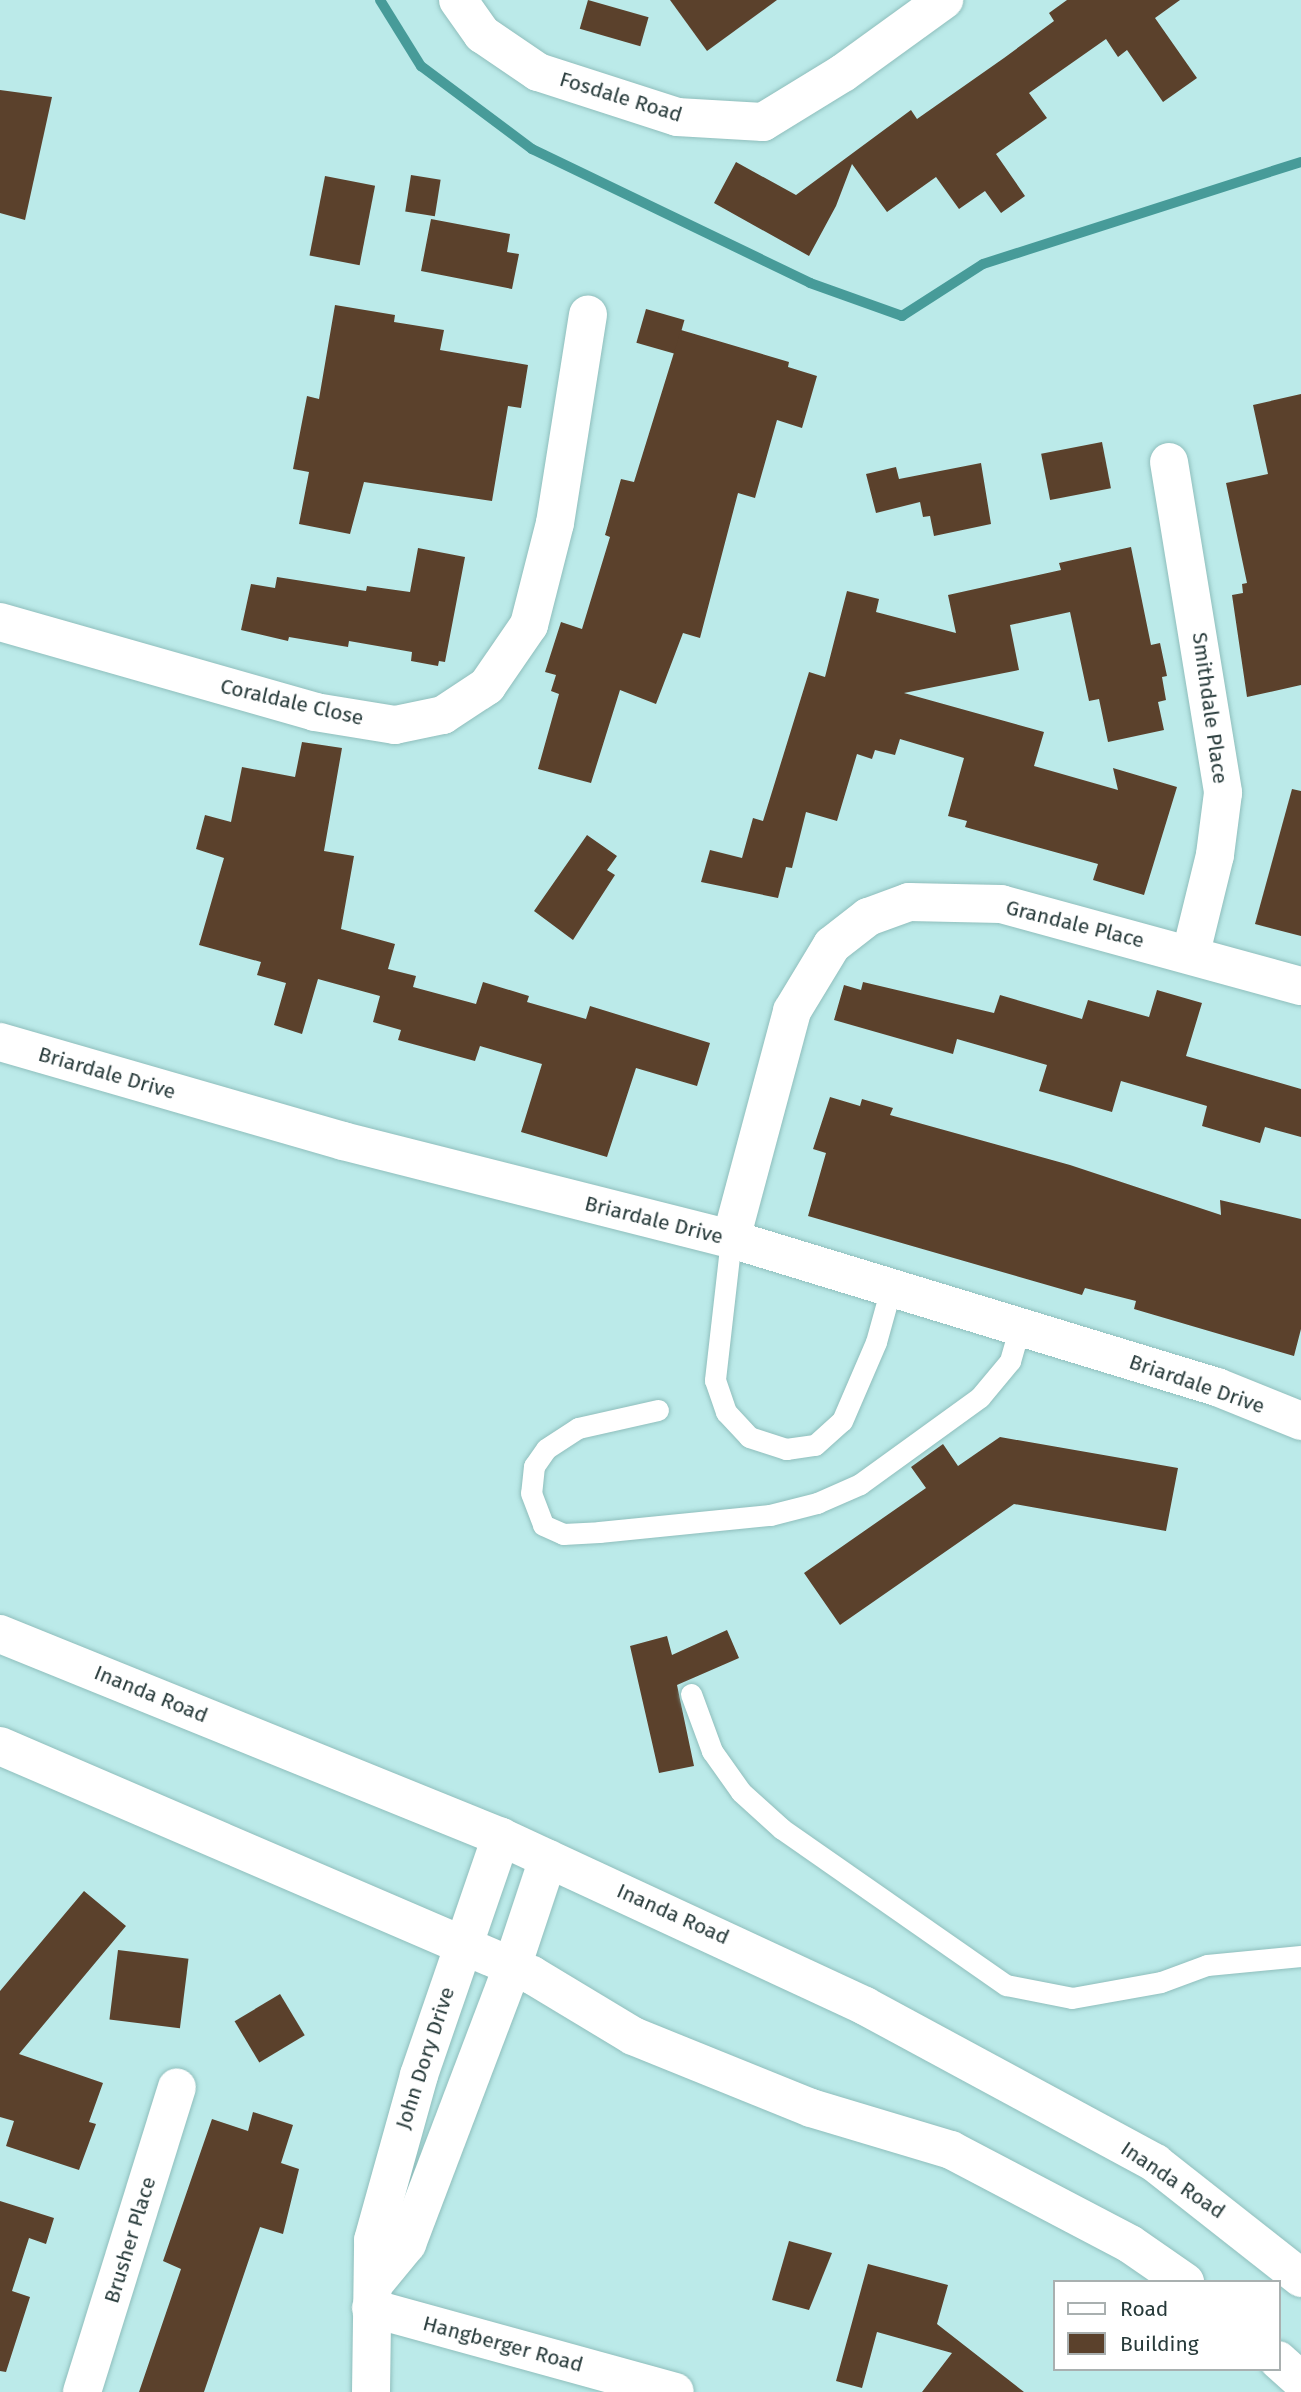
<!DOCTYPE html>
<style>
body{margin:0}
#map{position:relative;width:1301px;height:2392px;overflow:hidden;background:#bbeae9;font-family:"Fira Sans",sans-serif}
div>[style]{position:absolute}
.stream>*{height:10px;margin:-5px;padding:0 5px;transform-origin:5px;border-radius:5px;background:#479b99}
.building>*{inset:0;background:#5b412c;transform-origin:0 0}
.roads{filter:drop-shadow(0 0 2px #8fbebc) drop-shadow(0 0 2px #8fbebc)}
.service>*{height:21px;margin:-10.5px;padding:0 10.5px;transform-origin:10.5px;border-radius:10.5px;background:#fff}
.minor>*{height:38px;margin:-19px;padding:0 19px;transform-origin:19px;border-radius:19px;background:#fff}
.tertiary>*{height:38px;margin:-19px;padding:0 19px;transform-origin:19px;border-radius:19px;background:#fff}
.secondary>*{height:38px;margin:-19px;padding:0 19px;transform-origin:19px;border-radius:19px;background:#fff}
span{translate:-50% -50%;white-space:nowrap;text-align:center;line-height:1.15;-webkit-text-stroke:7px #fff;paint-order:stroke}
.street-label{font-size:21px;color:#273a3a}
.legend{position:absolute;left:1053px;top:2280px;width:228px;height:91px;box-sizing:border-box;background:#fff;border:2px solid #a9b0b0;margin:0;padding:9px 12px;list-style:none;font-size:21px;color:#273a3a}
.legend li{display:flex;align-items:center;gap:14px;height:35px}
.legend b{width:35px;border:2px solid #a9b0b0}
</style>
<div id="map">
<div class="stream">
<div style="left:380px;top:0;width:78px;rotate:58.2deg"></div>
<div style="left:421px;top:66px;width:139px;rotate:36.8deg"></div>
<div style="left:532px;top:149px;width:309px;rotate:25.7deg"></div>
<div style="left:810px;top:283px;width:98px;rotate:19.7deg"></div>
<div style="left:902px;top:316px;width:96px;rotate:-32.7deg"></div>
<div style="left:983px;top:264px;width:334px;rotate:-17.8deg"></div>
</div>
<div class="building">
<div style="left:588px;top:0;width:63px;height:30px;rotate:16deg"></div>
<div style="clip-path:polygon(670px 0,777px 0,707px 51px)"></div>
<div style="clip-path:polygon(1067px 0,1180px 0,1155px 18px,1197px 78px,1163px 102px,1127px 50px,1118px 57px,1106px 39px,1029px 93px,1047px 118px,996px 154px,1025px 196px,1001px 213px,985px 191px,959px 209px,936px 177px,887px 212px,852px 164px,836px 206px,809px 256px,714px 203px,736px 162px,796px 195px,911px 110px,917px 119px,1004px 58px,1054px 21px,1049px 13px)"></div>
<div style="clip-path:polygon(0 90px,52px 97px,25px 220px,0 213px)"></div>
<div style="left:411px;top:175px;width:30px;height:37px;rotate:9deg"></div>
<div style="left:325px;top:176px;width:51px;height:81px;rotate:11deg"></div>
<div style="clip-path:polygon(431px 219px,510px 234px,507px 252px,519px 254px,512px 289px,421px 271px)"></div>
<div style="clip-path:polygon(335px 305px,395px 315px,394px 322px,444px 330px,440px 350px,528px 365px,521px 408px,508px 406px,492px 501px,364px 482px,350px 534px,299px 524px,309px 472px,293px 469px,307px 396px,319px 399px)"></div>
<div style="left:646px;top:309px;width:40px;height:35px;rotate:16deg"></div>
<div style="clip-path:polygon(681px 330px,789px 362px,788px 367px,817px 376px,802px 428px,777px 420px,755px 498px,738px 493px,700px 638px,683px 633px,656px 704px,620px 690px,591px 783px,538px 769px,559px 694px,551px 691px,556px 675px,545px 672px,561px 622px,582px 629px,610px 537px,605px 535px,621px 479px,634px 482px)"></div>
<div style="clip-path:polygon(1301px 394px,1301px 685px,1247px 697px,1232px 595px,1243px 593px,1242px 584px,1247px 583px,1226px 483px,1268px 474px,1253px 405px)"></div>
<div style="left:1102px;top:442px;width:47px;height:62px;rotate:79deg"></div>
<div style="clip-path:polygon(981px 463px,991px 524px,934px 536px,930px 516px,923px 517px,920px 502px,876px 513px,866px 474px,896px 467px,899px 479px)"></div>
<div style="clip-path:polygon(1131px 547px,1151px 645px,1160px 643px,1167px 676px,1162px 677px,1166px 700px,1158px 702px,1164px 730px,1108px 742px,1099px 699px,1089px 701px,1070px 612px,1010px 625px,1019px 670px,904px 693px,1044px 732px,1034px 766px,1118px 790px,1113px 768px,1177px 787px,1144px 895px,1093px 880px,1098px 864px,965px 827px,967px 821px,948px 816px,964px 758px,900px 739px,895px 755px,875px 750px,872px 759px,857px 754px,837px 821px,806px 812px,792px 868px,786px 867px,778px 898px,701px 882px,710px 850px,742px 858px,753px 818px,763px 821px,809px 672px,825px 677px,847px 591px,879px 599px,876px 612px,956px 633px,948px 595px,1061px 570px,1059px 563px)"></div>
<div style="clip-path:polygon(418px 548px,465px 557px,445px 662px,439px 661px,438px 666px,411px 661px,412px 652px,349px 641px,348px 647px,289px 637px,288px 641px,241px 630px,251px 584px,275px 588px,277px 577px,366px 591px,367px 586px,410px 592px)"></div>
<div style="clip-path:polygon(302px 742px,342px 748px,324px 851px,354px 856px,341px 929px,395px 944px,388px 969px,416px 976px,413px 987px,476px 1004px,483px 982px,529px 996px,527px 1002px,586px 1019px,590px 1006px,710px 1043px,697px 1086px,636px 1068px,607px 1157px,521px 1132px,542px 1064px,480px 1046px,475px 1061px,398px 1040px,401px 1030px,373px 1022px,380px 996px,318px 979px,302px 1034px,274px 1025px,286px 983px,257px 975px,261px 962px,199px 945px,224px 858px,196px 849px,205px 815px,231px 822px,242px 767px,295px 777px)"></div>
<div style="clip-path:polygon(1292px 789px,1301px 791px,1301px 936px,1255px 924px)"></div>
<div style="clip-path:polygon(587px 835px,617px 856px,607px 870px,615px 875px,573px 940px,534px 911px)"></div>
<div style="clip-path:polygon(863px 982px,994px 1013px,1000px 995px,1082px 1019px,1088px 1000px,1149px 1017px,1157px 990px,1202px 1003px,1186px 1056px,1301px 1089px,1301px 1137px,1265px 1127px,1260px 1143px,1202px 1126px,1207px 1106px,1121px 1081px,1112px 1112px,1039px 1091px,1047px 1065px,957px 1039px,953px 1054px,834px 1020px,844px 985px,861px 990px)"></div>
<div style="clip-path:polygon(830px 1097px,860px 1106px,862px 1099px,893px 1108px,890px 1115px,1070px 1165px,1221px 1215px,1220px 1200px,1301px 1219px,1301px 1329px,1294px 1356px,1134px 1309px,1136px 1301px,1085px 1288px,1082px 1295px,808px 1216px,826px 1153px,813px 1149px)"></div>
<div style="clip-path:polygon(1000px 1437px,1178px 1468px,1166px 1531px,1014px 1504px,840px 1625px,804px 1573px,926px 1488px,911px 1467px,943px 1444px,958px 1466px)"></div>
<div style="clip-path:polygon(727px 1630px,739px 1658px,677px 1685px,694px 1766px,659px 1773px,630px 1646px,667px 1636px,672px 1655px)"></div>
<div style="clip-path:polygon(84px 1891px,126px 1926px,19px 2054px,103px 2083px,89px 2122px,96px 2124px,79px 2170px,6px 2146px,14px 2121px,0 2117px,0 1991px)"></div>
<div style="left:118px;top:1950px;width:71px;height:70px;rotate:7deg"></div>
<div style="left:280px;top:1994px;width:48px;height:53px;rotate:59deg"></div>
<div style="clip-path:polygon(253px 2112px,293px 2125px,281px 2163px,299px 2169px,283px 2234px,260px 2227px,204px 2392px,139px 2392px,181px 2269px,163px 2261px,212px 2119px,248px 2131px)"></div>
<div style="clip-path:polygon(0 2201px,54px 2218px,46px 2244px,29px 2238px,12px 2291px,30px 2297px,6px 2372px,0 2371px)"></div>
<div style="clip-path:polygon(789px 2241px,832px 2253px,809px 2310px,772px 2300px)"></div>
<div style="clip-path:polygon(868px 2264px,948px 2285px,937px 2324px,1024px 2392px,922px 2392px,952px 2353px,877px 2332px,862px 2388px,836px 2381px)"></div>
</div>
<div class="roads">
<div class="service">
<div style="left:731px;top:1239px;width:142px;rotate:96.5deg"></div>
<div style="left:715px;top:1380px;width:34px;rotate:71deg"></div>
<div style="left:726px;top:1412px;width:34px;rotate:47deg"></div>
<div style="left:749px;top:1437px;width:39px;rotate:18deg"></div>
<div style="left:786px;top:1449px;width:29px;rotate:-8deg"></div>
<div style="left:815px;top:1445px;width:36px;rotate:-42deg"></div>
<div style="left:842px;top:1421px;width:86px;rotate:-66.7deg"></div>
<div style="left:876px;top:1342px;width:56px;rotate:-74.5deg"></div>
<div style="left:658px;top:1410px;width:82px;rotate:167.3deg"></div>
<div style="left:578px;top:1428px;width:38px;rotate:147deg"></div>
<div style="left:546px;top:1449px;width:21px;rotate:125deg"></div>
<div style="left:534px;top:1466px;width:27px;rotate:96deg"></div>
<div style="left:531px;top:1493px;width:34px;rotate:69deg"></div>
<div style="left:543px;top:1525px;width:22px;rotate:24deg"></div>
<div style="left:563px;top:1534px;width:36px;rotate:-3deg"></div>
<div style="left:599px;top:1532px;width:172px;rotate:-5.7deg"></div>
<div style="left:770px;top:1515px;width:49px;rotate:-14.3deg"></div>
<div style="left:817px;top:1503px;width:47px;rotate:-23.8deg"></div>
<div style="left:860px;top:1484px;width:148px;rotate:-35.9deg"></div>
<div style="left:980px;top:1397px;width:47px;rotate:-50.2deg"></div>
<div style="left:1010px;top:1361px;width:35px;rotate:-74deg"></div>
<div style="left:691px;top:1694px;width:61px;rotate:69.8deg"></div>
<div style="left:712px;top:1751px;width:50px;rotate:54.7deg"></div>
<div style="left:741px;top:1792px;width:55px;rotate:42.1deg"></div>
<div style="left:782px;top:1829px;width:273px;rotate:34.9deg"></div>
<div style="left:1006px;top:1985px;width:67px;rotate:11.1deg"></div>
<div style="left:1072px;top:1998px;width:90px;rotate:-10.2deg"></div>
<div style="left:1161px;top:1982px;width:49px;rotate:-20.3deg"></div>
<div style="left:1207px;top:1965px;width:94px;rotate:-5.5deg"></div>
</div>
<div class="minor">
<div style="left:458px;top:0;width:42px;rotate:54.8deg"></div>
<div style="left:482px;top:34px;width:68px;rotate:34.2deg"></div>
<div style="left:538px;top:72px;width:146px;rotate:17.9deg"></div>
<div style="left:677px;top:117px;width:86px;rotate:3.3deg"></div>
<div style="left:763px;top:122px;width:94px;rotate:-31.5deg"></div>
<div style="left:843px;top:73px;width:125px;rotate:-35.9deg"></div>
<div style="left:1169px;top:462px;width:335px;rotate:80.7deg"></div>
<div style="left:1223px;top:793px;width:63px;rotate:97.4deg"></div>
<div style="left:1215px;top:855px;width:101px;rotate:103.8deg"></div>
<div style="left:0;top:622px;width:328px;rotate:15.9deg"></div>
<div style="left:315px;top:712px;width:81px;rotate:9.2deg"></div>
<div style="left:395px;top:725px;width:49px;rotate:-11.8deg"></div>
<div style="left:443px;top:715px;width:53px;rotate:-33.4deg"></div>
<div style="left:487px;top:686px;width:74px;rotate:-55.5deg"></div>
<div style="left:529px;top:625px;width:105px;rotate:-75.7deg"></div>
<div style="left:555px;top:523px;width:211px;rotate:-81deg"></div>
<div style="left:731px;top:1239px;width:236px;rotate:-75deg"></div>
<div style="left:792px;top:1011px;width:77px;rotate:-58.8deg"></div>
<div style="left:832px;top:945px;width:46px;rotate:-37.9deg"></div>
<div style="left:868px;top:917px;width:44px;rotate:-20.1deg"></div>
<div style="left:909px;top:902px;width:92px;rotate:1.2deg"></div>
<div style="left:1001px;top:904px;width:311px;rotate:15.3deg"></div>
<div style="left:371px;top:2308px;width:315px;rotate:15.4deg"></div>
<div style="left:82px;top:2392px;width:319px;rotate:-72.7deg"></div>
</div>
<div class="tertiary">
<div style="left:0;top:1042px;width:357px;rotate:16.1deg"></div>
<div style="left:343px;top:1141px;width:400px;rotate:14.2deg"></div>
<div style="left:731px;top:1239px;width:508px;rotate:16.94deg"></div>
<div style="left:1217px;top:1387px;width:91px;rotate:22deg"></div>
<div style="left:374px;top:2284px;width:52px;rotate:-50.5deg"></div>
<div style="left:407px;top:2244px;width:296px;rotate:-69.2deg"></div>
<div style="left:512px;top:1967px;width:114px;rotate:-71.6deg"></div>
<div style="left:371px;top:2392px;width:152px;rotate:-89.2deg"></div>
<div style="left:373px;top:2240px;width:171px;rotate:-74.4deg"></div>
<div style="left:419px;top:2075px;width:252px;rotate:-71deg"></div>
<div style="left:501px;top:1837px;width:401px;rotate:24.9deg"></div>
<div style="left:865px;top:2006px;width:330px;rotate:28.4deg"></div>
<div style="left:1155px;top:2163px;width:186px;rotate:38.2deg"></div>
</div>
<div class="secondary">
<div style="left:0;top:1634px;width:541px;rotate:22.06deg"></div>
<div style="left:0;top:1746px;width:579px;rotate:23.29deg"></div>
<div style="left:532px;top:1975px;width:118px;rotate:31.1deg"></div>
<div style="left:633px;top:2036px;width:192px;rotate:22deg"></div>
<div style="left:811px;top:2108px;width:146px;rotate:16.7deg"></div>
<div style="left:951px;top:2150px;width:202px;rotate:27.7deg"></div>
<div style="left:1130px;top:2244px;width:67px;rotate:34.6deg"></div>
<div style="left:1278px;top:2360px;width:31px;rotate:42deg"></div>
</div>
</div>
<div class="street-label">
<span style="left:621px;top:97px;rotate:17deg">Fosdale Road</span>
<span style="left:292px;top:702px;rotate:13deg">Coraldale Close</span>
<span style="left:1210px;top:708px;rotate:82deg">Smithdale Place</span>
<span style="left:1075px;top:924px;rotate:14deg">Grandale Place</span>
<span style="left:107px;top:1073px;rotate:16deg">Briardale Drive</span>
<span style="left:654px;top:1220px;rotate:14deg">Briardale Drive</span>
<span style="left:1197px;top:1384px;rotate:19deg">Briardale Drive</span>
<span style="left:151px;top:1694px;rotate:22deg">Inanda Road</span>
<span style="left:673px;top:1914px;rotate:24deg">Inanda Road</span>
<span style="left:425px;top:2058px;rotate:-72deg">John Dory Drive</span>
<span style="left:1173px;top:2180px;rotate:34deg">Inanda Road</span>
<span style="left:130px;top:2240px;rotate:-73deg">Brusher Place</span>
<span style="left:503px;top:2344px;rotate:15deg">Hangberger Road</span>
</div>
<ul class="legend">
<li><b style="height:9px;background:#fff"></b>Road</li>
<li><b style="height:19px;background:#5b412c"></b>Building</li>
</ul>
</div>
